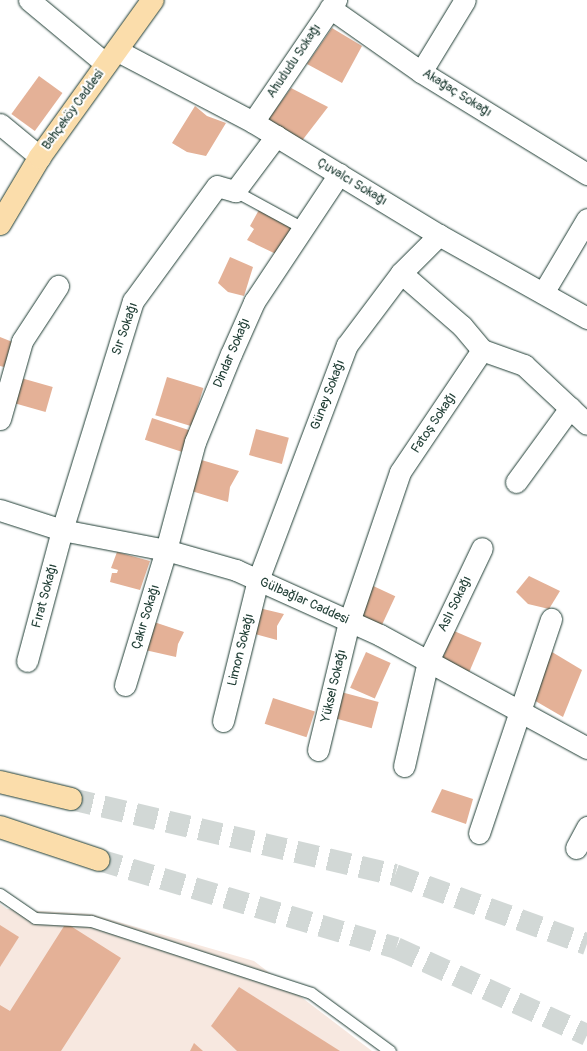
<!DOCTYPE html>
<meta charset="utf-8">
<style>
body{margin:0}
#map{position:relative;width:587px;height:1051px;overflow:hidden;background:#fff;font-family:Pangolin,sans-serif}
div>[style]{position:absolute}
.built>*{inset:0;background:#f7e8e0}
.building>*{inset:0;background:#e4b197;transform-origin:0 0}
.primary-tunnel>*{height:22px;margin-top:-11px;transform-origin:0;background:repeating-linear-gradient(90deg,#d2d8d6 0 22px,transparent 0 33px)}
.roads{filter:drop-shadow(0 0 1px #1f3d34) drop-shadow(0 0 1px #1f3d34)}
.service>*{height:11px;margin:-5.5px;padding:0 5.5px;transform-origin:5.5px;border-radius:5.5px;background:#fff}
.minor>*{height:21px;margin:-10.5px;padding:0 10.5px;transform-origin:10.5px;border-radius:10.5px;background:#fff}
.primary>*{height:22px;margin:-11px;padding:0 11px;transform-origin:11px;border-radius:11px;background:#fbddab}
span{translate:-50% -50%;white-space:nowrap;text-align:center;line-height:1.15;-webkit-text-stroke:4px #fff;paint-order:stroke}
.street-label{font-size:13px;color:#1f3d34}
</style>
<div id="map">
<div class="built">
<div style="clip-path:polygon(0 904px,7px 909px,91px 914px,254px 961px,372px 1051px,0 1051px)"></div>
</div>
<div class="building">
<div style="clip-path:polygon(332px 28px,362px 46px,342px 83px,307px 64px)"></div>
<div style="left:39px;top:76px;width:29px;height:47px;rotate:36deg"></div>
<div style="clip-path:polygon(291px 88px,328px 107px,301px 142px,267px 121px)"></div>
<div style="clip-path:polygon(195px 106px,207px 116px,226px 123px,206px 156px,187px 152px,172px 143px)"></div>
<div style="clip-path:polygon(260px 208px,294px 228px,276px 254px,247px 240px,254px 229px,250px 226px)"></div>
<div style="clip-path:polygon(230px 257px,253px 267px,244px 296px,228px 292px,218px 283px)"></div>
<div style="clip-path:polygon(0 337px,15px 343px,4px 367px,0 366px)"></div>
<div style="left:167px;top:377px;width:38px;height:40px;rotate:17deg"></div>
<div style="left:21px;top:378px;width:33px;height:26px;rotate:16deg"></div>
<div style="left:152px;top:418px;width:41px;height:23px;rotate:18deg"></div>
<div style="left:256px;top:429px;width:34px;height:27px;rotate:15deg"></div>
<div style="clip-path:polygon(198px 459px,239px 471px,230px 487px,228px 502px,188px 490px)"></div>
<div style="clip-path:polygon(117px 552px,150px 561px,140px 590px,110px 582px,112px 573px,117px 573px,118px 570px,111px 568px)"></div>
<div style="clip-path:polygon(529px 576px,560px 591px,549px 609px,528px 604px,516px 592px)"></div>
<div style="left:369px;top:584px;width:29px;height:38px;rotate:25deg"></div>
<div style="clip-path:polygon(259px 608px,284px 614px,277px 626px,277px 640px,251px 633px)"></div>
<div style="clip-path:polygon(154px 622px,184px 632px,178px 644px,176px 657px,145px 650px)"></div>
<div style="left:454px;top:631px;width:30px;height:32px;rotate:23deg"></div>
<div style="left:366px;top:652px;width:27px;height:39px;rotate:24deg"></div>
<div style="clip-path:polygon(552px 652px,582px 670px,563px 717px,532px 699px)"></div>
<div style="left:341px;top:692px;width:39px;height:27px;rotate:15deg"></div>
<div style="left:273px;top:698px;width:44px;height:27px;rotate:18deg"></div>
<div style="clip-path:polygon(442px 789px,473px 799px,466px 824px,431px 812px)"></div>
<div style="clip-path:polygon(66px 923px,121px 958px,61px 1051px,0 1051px,0 1005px,10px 1011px)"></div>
<div style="clip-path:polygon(0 925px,19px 937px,0 967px)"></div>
<div style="clip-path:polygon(239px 987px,340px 1051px,237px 1051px,211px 1026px)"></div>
<div style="clip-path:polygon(194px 1043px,203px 1051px,190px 1051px)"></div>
</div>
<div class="primary-tunnel">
<div style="left:71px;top:799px;width:333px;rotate:13.2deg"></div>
<div style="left:395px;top:875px;width:204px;rotate:19.8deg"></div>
<div style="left:99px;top:860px;width:310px;rotate:16.5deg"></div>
<div style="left:396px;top:948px;width:210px;rotate:24.5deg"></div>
</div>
<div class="roads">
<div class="service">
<div style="left:235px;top:191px;width:77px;rotate:28.6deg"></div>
<div style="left:0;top:894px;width:42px;rotate:34.4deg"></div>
<div style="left:35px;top:918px;width:56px;rotate:3.1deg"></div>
<div style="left:91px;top:921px;width:231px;rotate:18.1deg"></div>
<div style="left:311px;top:993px;width:98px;rotate:36.3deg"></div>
</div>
<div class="minor">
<div style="left:29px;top:0;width:100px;rotate:39.7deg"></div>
<div style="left:330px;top:8px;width:111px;rotate:35.1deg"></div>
<div style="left:421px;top:72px;width:195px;rotate:31.6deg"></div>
<div style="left:116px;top:50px;width:155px;rotate:27.7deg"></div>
<div style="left:253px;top:122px;width:218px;rotate:31.3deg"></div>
<div style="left:439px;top:235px;width:170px;rotate:29.3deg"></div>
<div style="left:421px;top:72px;width:84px;rotate:-58.6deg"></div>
<div style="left:253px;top:122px;width:148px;rotate:-55.8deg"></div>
<div style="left:0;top:124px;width:52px;rotate:39.5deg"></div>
<div style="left:401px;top:273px;width:81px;rotate:41deg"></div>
<div style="left:462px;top:326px;width:31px;rotate:50deg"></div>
<div style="left:543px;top:293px;width:86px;rotate:-59.3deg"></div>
<div style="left:0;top:419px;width:81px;rotate:-74.2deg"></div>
<div style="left:22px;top:341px;width:66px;rotate:-56.8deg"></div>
<div style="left:516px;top:482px;width:92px;rotate:-53.9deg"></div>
<div style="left:0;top:510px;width:65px;rotate:17.9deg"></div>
<div style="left:62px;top:530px;width:106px;rotate:10.9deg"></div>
<div style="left:166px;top:550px;width:73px;rotate:15.9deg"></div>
<div style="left:236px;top:570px;width:158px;rotate:24.3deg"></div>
<div style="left:380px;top:635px;width:236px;rotate:28.6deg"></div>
<div style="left:27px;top:661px;width:136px;rotate:-75deg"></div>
<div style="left:62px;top:530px;width:240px;rotate:-72.8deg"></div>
<div style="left:133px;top:301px;width:142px;rotate:-53.9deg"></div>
<div style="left:217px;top:186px;width:19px;rotate:16deg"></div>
<div style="left:235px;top:191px;width:69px;rotate:-53.3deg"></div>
<div style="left:125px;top:685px;width:141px;rotate:-73.1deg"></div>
<div style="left:166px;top:550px;width:112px;rotate:-75deg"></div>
<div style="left:195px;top:442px;width:95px;rotate:-67.8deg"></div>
<div style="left:231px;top:354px;width:57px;rotate:-66.1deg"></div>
<div style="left:254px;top:302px;width:154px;rotate:-56.4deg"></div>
<div style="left:223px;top:721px;width:145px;rotate:-76.1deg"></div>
<div style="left:258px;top:580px;width:251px;rotate:-69.3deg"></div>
<div style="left:347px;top:345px;width:90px;rotate:-53.1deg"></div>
<div style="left:401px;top:273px;width:54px;rotate:-45deg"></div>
<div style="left:318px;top:750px;width:132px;rotate:-76.4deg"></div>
<div style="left:349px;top:622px;width:158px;rotate:-71.2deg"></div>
<div style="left:400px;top:472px;width:147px;rotate:-56.1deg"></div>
<div style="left:482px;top:350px;width:45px;rotate:19.7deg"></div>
<div style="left:524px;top:365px;width:86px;rotate:43.1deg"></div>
<div style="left:404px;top:766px;width:108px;rotate:-77.1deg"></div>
<div style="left:428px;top:661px;width:125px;rotate:-64.5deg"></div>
<div style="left:479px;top:833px;width:226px;rotate:-71.4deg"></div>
<div style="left:576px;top:848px;width:24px;rotate:-62deg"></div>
</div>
<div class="primary">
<div style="left:0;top:224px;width:78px;rotate:-59.2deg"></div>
<div style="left:40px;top:157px;width:193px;rotate:-54.3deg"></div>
<div style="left:0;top:782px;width:73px;rotate:13.5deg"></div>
<div style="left:0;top:827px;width:104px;rotate:18.4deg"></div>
</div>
</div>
<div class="street-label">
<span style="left:294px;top:61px;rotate:-56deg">Ahududu Sokağı</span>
<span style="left:457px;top:93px;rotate:32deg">Akağaç Sokağı</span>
<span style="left:73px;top:110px;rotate:-54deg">Bahçeköy Caddesi</span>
<span style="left:352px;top:182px;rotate:31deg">Çuvalcı Sokağı</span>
<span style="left:125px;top:329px;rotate:-71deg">Sır Sokağı</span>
<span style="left:232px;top:353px;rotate:-67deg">Dindar Sokağı</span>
<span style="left:328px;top:395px;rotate:-69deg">Güney Sokağı</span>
<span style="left:434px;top:423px;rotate:-56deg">Fatoş Sokağı</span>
<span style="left:45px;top:596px;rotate:-75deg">Fırat Sokağı</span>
<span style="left:304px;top:601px;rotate:24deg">Gülbağlar Caddesi</span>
<span style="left:455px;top:604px;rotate:-64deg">Aslı Sokağı</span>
<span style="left:146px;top:617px;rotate:-73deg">Çakır Sokağı</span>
<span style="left:241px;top:650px;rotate:-76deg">Limon Sokağı</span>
<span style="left:334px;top:686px;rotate:-77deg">Yüksel Sokağı</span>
</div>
</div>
